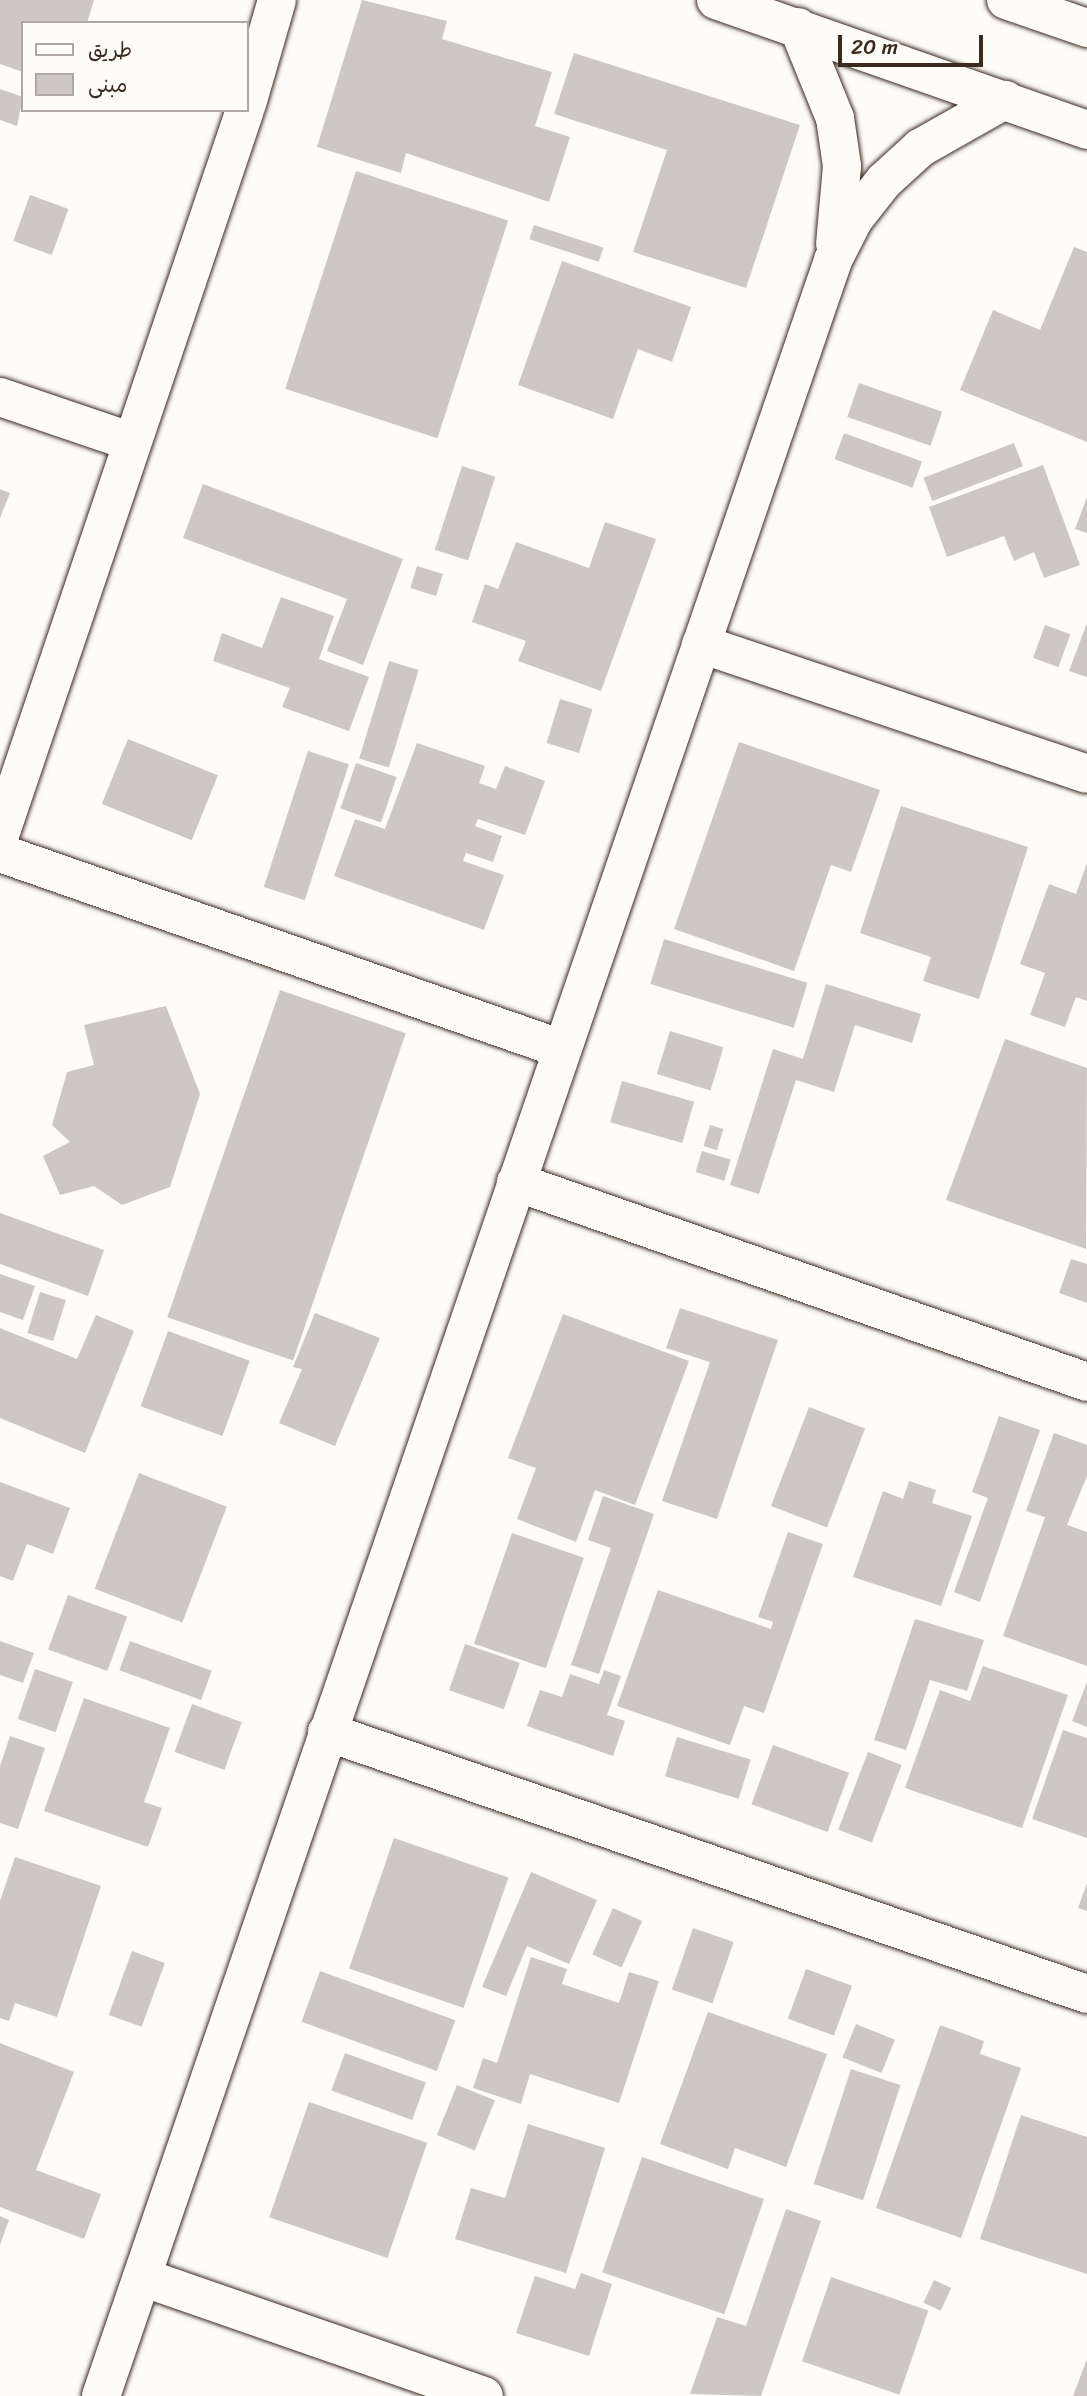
<!DOCTYPE html>
<meta charset="utf-8">
<style>
body{margin:0}
#map{position:relative;width:1087px;height:2396px;overflow:hidden;background:#fdfcf7;font-family:Sriracha,"Playpen Sans Arabic",sans-serif}
div>[style]{position:absolute}
.building>*{inset:0;background:#cdc8c2;transform-origin:0 0}
.roads{filter:drop-shadow(0 0 2px #3b2a1e) drop-shadow(0 0 2px #3b2a1e)}
.minor>*{height:38px;margin:-19px;padding:0 19px;transform-origin:19px;border-radius:19px;background:#fdfcf7}
.primary>*{height:38px;margin:-19px;padding:0 19px;transform-origin:19px;border-radius:19px;background:#fdfcf7}
span{translate:-50% -50%;white-space:nowrap;text-align:center;line-height:1.15;-webkit-text-stroke:6px #fdfcf7;paint-order:stroke}
.legend{position:absolute;left:21px;top:21px;width:228px;height:91px;box-sizing:border-box;background:#fdfcf7;border:2px solid #afa8a0;margin:0;padding:9px 12px;list-style:none;font-size:21px;color:#3b2a1e}
.legend li{display:flex;align-items:center;gap:14px;height:35px}
.legend b{width:35px;border:2px solid #afa8a0}
.scale{position:absolute;left:838px;top:35px;width:145px;height:32px;box-sizing:border-box;border:4px solid #3b2a1e;border-top:0;padding-left:9px;font-size:21px;line-height:24px;white-space:nowrap;color:#3b2a1e;-webkit-text-stroke:5px #fdfcf7;paint-order:stroke}
</style>
<div id="map">
<div class="building">
<div style="clip-path:polygon(0 0,94px 0,87px 23px,23px 23px,23px 72px,0 64px)"></div>
<div style="clip-path:polygon(362px 0,447px 21px,442px 39px,552px 72px,535px 126px,570px 137px,549px 202px,406px 153px,401px 173px,317px 147px)"></div>
<div style="clip-path:polygon(574px 53px,800px 125px,746px 288px,633px 252px,667px 150px,554px 114px)"></div>
<div style="clip-path:polygon(0 89px,23px 97px,17px 126px,0 120px)"></div>
<div style="left:356px;top:171px;width:160px;height:229px;rotate:18deg"></div>
<div style="left:30px;top:195px;width:41px;height:49px;rotate:20deg"></div>
<div style="left:534px;top:225px;width:73px;height:15px;rotate:18deg"></div>
<div style="clip-path:polygon(1074px 247px,1087px 252px,1087px 442px,960px 390px,993px 310px,1040px 330px)"></div>
<div style="clip-path:polygon(562px 261px,691px 307px,672px 362px,638px 349px,613px 419px,518px 385px)"></div>
<div style="left:859px;top:383px;width:88px;height:36px;rotate:19deg"></div>
<div style="left:844px;top:433px;width:83px;height:28px;rotate:20deg"></div>
<div style="left:1014px;top:443px;width:25px;height:97px;rotate:69deg"></div>
<div style="clip-path:polygon(1043px 465px,1080px 565px,1044px 578px,1034px 552px,1014px 561px,1004px 536px,947px 557px,929px 507px)"></div>
<div style="left:462px;top:466px;width:35px;height:88px;rotate:18deg"></div>
<div style="clip-path:polygon(203px 484px,403px 559px,363px 665px,327px 651px,347px 599px,183px 538px)"></div>
<div style="clip-path:polygon(0 489px,10px 493px,0 518px)"></div>
<div style="clip-path:polygon(1087px 497px,1087px 533px,1075px 529px)"></div>
<div style="clip-path:polygon(605px 522px,656px 539px,601px 691px,518px 661px,526px 641px,472px 622px,485px 584px,498px 589px,516px 542px,589px 568px)"></div>
<div style="left:417px;top:566px;width:27px;height:23px;rotate:17deg"></div>
<div style="clip-path:polygon(281px 597px,334px 616px,319px 659px,369px 677px,349px 731px,282px 707px,290px 688px,213px 661px,222px 633px,262px 648px)"></div>
<div style="clip-path:polygon(1087px 623px,1087px 677px,1069px 671px)"></div>
<div style="left:1045px;top:625px;width:27px;height:35px;rotate:20deg"></div>
<div style="left:389px;top:661px;width:31px;height:102px;rotate:17deg"></div>
<div style="left:560px;top:699px;width:34px;height:46px;rotate:17deg"></div>
<div style="left:128px;top:739px;width:97px;height:70px;rotate:22deg"></div>
<div style="clip-path:polygon(739px 742px,880px 790px,851px 872px,831px 865px,794px 971px,674px 929px)"></div>
<div style="clip-path:polygon(417px 743px,485px 766px,479px 783px,496px 789px,505px 766px,545px 781px,525px 835px,478px 819px,475px 826px,502px 836px,493px 862px,466px 853px,463px 861px,504px 875px,484px 930px,334px 876px,355px 819px,385px 829px)"></div>
<div style="left:308px;top:751px;width:43px;height:143px;rotate:18deg"></div>
<div style="left:356px;top:763px;width:43px;height:48px;rotate:19deg"></div>
<div style="clip-path:polygon(901px 806px,1028px 847px,979px 999px,923px 981px,931px 957px,860px 933px)"></div>
<div style="clip-path:polygon(1087px 863px,1087px 1001px,1076px 997px,1065px 1027px,1030px 1015px,1045px 973px,1020px 964px,1049px 884px,1076px 894px)"></div>
<div style="left:664px;top:939px;width:150px;height:47px;rotate:17deg"></div>
<div style="clip-path:polygon(826px 984px,921px 1014px,912px 1043px,855px 1025px,834px 1092px,796px 1080px,759px 1194px,730px 1185px,773px 1049px,803px 1059px)"></div>
<div style="left:280px;top:990px;width:133px;height:346px;rotate:19deg"></div>
<div style="clip-path:polygon(166px 1006px,200px 1094px,170px 1187px,122px 1205px,94px 1186px,60px 1195px,43px 1156px,70px 1142px,52px 1125px,67px 1072px,94px 1065px,84px 1025px)"></div>
<div style="left:670px;top:1031px;width:56px;height:45px;rotate:17deg"></div>
<div style="clip-path:polygon(1005px 1039px,1087px 1068px,1086px 1249px,946px 1200px)"></div>
<div style="left:622px;top:1081px;width:75px;height:43px;rotate:16deg"></div>
<div style="left:710px;top:1125px;width:14px;height:22px;rotate:17deg"></div>
<div style="left:702px;top:1151px;width:30px;height:22px;rotate:17deg"></div>
<div style="clip-path:polygon(0 1213px,104px 1250px,88px 1296px,0 1264px)"></div>
<div style="clip-path:polygon(1071px 1259px,1087px 1264px,1087px 1303px,1059px 1293px)"></div>
<div style="clip-path:polygon(0 1274px,35px 1286px,23px 1320px,0 1312px)"></div>
<div style="left:40px;top:1292px;width:27px;height:43px;rotate:17deg"></div>
<div style="clip-path:polygon(680px 1308px,778px 1340px,717px 1519px,662px 1501px,710px 1362px,666px 1348px)"></div>
<div style="clip-path:polygon(315px 1313px,380px 1338px,335px 1446px,279px 1423px,302px 1369px,293px 1367px)"></div>
<div style="clip-path:polygon(563px 1314px,689px 1361px,635px 1505px,595px 1490px,576px 1542px,517px 1519px,536px 1468px,508px 1458px)"></div>
<div style="clip-path:polygon(96px 1315px,134px 1331px,85px 1453px,0 1418px,0 1328px,77px 1359px)"></div>
<div style="left:168px;top:1331px;width:87px;height:80px;rotate:20deg"></div>
<div style="left:809px;top:1407px;width:60px;height:106px;rotate:21deg"></div>
<div style="clip-path:polygon(999px 1416px,1040px 1430px,980px 1602px,954px 1592px,988px 1498px,972px 1492px)"></div>
<div style="clip-path:polygon(1054px 1433px,1087px 1445px,1087px 1476px,1067px 1525px,1087px 1532px,1087px 1666px,1003px 1636px,1045px 1517px,1026px 1511px)"></div>
<div style="left:139px;top:1473px;width:94px;height:124px;rotate:21deg"></div>
<div style="clip-path:polygon(909px 1481px,936px 1490px,932px 1503px,972px 1516px,941px 1606px,853px 1577px,883px 1491px,903px 1499px)"></div>
<div style="clip-path:polygon(0 1482px,70px 1508px,53px 1554px,27px 1544px,13px 1581px,0 1576px)"></div>
<div style="clip-path:polygon(603px 1496px,654px 1514px,599px 1674px,571px 1665px,611px 1548px,588px 1540px)"></div>
<div style="clip-path:polygon(788px 1532px,823px 1544px,764px 1713px,744px 1706px,730px 1745px,617px 1706px,658px 1590px,771px 1629px,773px 1622px,758px 1617px)"></div>
<div style="left:512px;top:1533px;width:76px;height:117px;rotate:19deg"></div>
<div style="left:68px;top:1595px;width:63px;height:58px;rotate:20deg"></div>
<div style="clip-path:polygon(915px 1619px,984px 1640px,967px 1691px,930px 1680px,906px 1750px,874px 1740px)"></div>
<div style="clip-path:polygon(0 1641px,34px 1653px,23px 1683px,0 1675px)"></div>
<div style="left:130px;top:1641px;width:87px;height:31px;rotate:20deg"></div>
<div style="left:465px;top:1644px;width:58px;height:49px;rotate:19deg"></div>
<div style="clip-path:polygon(983px 1666px,1068px 1695px,1022px 1828px,905px 1788px,940px 1690px,970px 1701px)"></div>
<div style="left:35px;top:1669px;width:40px;height:53px;rotate:19deg"></div>
<div style="clip-path:polygon(604px 1670px,621px 1676px,607px 1715px,625px 1721px,613px 1756px,527px 1726px,540px 1690px,562px 1697px,570px 1674px,599px 1684px)"></div>
<div style="clip-path:polygon(1087px 1682px,1087px 1727px,1072px 1721px)"></div>
<div style="clip-path:polygon(84px 1698px,170px 1728px,144px 1802px,162px 1808px,148px 1847px,44px 1811px)"></div>
<div style="left:192px;top:1704px;width:53px;height:51px;rotate:20deg"></div>
<div style="clip-path:polygon(1063px 1730px,1087px 1738px,1087px 1838px,1032px 1819px)"></div>
<div style="clip-path:polygon(10px 1736px,45px 1748px,18px 1829px,0 1823px,0 1766px)"></div>
<div style="left:677px;top:1737px;width:77px;height:41px;rotate:17deg"></div>
<div style="left:773px;top:1745px;width:81px;height:63px;rotate:20deg"></div>
<div style="left:868px;top:1752px;width:36px;height:83px;rotate:21deg"></div>
<div style="left:394px;top:1838px;width:121px;height:138px;rotate:19deg"></div>
<div style="clip-path:polygon(15px 1857px,101px 1886px,57px 2017px,15px 2003px,9px 2021px,0 2018px,0 1901px)"></div>
<div style="clip-path:polygon(531px 1872px,597px 1900px,569px 1964px,527px 1946px,506px 1996px,482px 1987px)"></div>
<div style="clip-path:polygon(1087px 1883px,1087px 1911px,1078px 1908px)"></div>
<div style="left:613px;top:1908px;width:32px;height:51px;rotate:24deg"></div>
<div style="left:693px;top:1928px;width:43px;height:65px;rotate:19deg"></div>
<div style="left:132px;top:1951px;width:35px;height:68px;rotate:20deg"></div>
<div style="clip-path:polygon(531px 1957px,567px 1969px,562px 1984px,619px 2003px,629px 1972px,659px 1981px,619px 2103px,530px 2074px,521px 2104px,473px 2088px,483px 2058px,497px 2063px)"></div>
<div style="left:806px;top:1969px;width:49px;height:53px;rotate:20deg"></div>
<div style="left:320px;top:1971px;width:144px;height:54px;rotate:20deg"></div>
<div style="clip-path:polygon(708px 2012px,827px 2054px,786px 2167px,735px 2148px,728px 2169px,660px 2144px)"></div>
<div style="left:856px;top:2024px;width:42px;height:36px;rotate:22deg"></div>
<div style="clip-path:polygon(940px 2025px,984px 2041px,980px 2054px,1021px 2068px,961px 2238px,876px 2208px)"></div>
<div style="clip-path:polygon(0 2043px,74px 2072px,36px 2170px,101px 2194px,84px 2239px,0 2207px)"></div>
<div style="left:345px;top:2053px;width:86px;height:40px;rotate:20deg"></div>
<div style="left:851px;top:2069px;width:52px;height:121px;rotate:18deg"></div>
<div style="left:457px;top:2085px;width:41px;height:54px;rotate:22deg"></div>
<div style="left:309px;top:2102px;width:125px;height:122px;rotate:19deg"></div>
<div style="clip-path:polygon(1021px 2115px,1087px 2137px,1087px 2274px,980px 2239px)"></div>
<div style="clip-path:polygon(528px 2124px,605px 2148px,566px 2273px,455px 2239px,471px 2188px,505px 2198px)"></div>
<div style="left:642px;top:2157px;width:129px;height:122px;rotate:19deg"></div>
<div style="clip-path:polygon(786px 2209px,821px 2221px,761px 2396px,690px 2394px,717px 2317px,746px 2326px)"></div>
<div style="clip-path:polygon(0 2216px,9px 2220px,0 2245px)"></div>
<div style="clip-path:polygon(581px 2273px,612px 2284px,589px 2356px,516px 2333px,535px 2276px,575px 2289px)"></div>
<div style="left:831px;top:2277px;width:103px;height:89px;rotate:19deg"></div>
<div style="left:934px;top:2280px;width:19px;height:25px;rotate:25deg"></div>
<div style="clip-path:polygon(1087px 2359px,1087px 2396px,1073px 2396px)"></div>
</div>
<div class="roads">
<div class="minor">
<div style="left:798px;top:27px;width:98px;rotate:67.9deg"></div>
<div style="left:835px;top:118px;width:49px;rotate:81.7deg"></div>
<div style="left:842px;top:166px;width:78px;rotate:95.1deg"></div>
<div style="left:247px;top:104px;width:108px;rotate:-73.9deg"></div>
<div style="left:0;top:397px;width:139px;rotate:18.8deg"></div>
<div style="left:701px;top:644px;width:407px;rotate:18.6deg"></div>
<div style="left:0;top:835px;width:765px;rotate:-71.33deg"></div>
<div style="left:0;top:853px;width:595px;rotate:19.23deg"></div>
<div style="left:516px;top:1182px;width:605px;rotate:19.3deg"></div>
<div style="left:327px;top:1732px;width:804px;rotate:19.02deg"></div>
<div style="left:142px;top:2277px;width:362px;rotate:19.2deg"></div>
<div style="left:101px;top:2396px;width:2258px;rotate:-71.08deg"></div>
<div style="left:833px;top:260px;width:46px;rotate:-62.9deg"></div>
<div style="left:854px;top:219px;width:48px;rotate:-51.7deg"></div>
<div style="left:884px;top:181px;width:49px;rotate:-42.5deg"></div>
<div style="left:920px;top:148px;width:98px;rotate:-29.5deg"></div>
</div>
<div class="primary">
<div style="left:716px;top:0;width:393px;rotate:19.3deg"></div>
<div style="left:1006px;top:0;width:86px;rotate:19.1deg"></div>
</div>
</div>
<ul class="legend">
<li><b style="height:9px;background:#fdfcf7"></b>طريق</li>
<li><b style="height:19px;background:#cdc8c2"></b>مبنى</li>
</ul>
<div class="scale">20 m</div>
</div>
